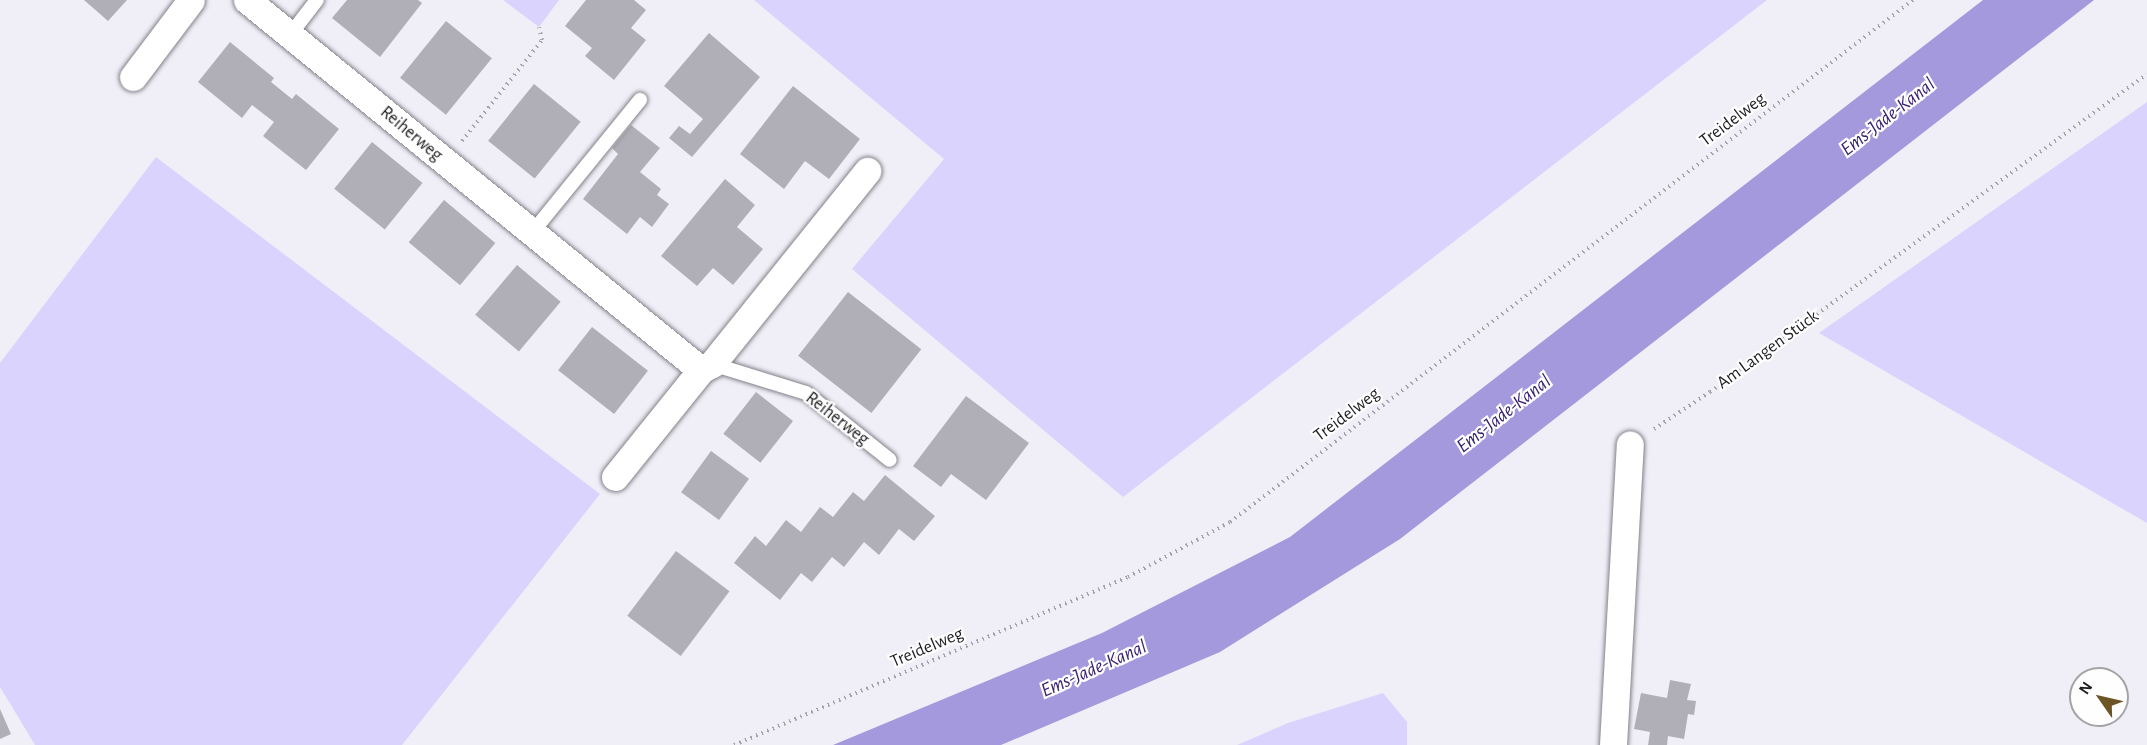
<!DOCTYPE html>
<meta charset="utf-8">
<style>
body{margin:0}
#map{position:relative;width:2147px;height:745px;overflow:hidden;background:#f0eff8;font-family:"Alegreya Sans",sans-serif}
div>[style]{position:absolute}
.green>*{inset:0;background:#d9d3fd}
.water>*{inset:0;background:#a499dc}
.building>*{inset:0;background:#b0afb8;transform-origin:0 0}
.path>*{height:4px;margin-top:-2px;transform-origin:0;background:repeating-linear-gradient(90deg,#a3a2a9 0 1.5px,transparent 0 6px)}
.roads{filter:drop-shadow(0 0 2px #828189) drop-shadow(0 0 2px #828189)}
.service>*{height:14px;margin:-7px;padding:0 7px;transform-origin:7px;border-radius:7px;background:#fff}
.minor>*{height:27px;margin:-13.5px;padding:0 13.5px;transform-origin:13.5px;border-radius:13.5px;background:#fff}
span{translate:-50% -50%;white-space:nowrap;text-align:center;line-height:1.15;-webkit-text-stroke:4.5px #fefefe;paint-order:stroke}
.street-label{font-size:18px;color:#1e1d21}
.water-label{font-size:20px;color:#392270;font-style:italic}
.north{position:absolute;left:2069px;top:667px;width:60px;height:60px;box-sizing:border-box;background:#fefefe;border:2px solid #a4a4a6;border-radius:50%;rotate:304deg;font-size:16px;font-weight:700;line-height:24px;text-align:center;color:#1e1d21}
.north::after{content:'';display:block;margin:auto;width:21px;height:27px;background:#6d5425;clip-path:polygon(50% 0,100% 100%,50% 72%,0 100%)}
</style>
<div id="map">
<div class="green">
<div style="clip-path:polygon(503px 0,559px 0,539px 27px)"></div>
<div style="clip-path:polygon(754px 0,1767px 0,1123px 497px,852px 269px,944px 159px)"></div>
<div style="clip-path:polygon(2147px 102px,2147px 523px,1819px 333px)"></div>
<div style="clip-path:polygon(156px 157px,600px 494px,402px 745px,35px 745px,0 687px,0 363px)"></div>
<div style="clip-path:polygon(1383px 693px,1407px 722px,1407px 745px,1237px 745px,1288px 723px)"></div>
</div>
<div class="water">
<div style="clip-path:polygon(1983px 0,2094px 0,1400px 539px,1220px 652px,1001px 745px,833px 745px,1102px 633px,1290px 537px)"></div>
</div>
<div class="building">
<div style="clip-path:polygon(84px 0,127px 0,108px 21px)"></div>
<div style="clip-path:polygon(347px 0,418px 0,422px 3px,380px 57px,332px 18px)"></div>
<div style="clip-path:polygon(586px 0,634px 0,646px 10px,631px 28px,646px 40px,614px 80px,585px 56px,592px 48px,565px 26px)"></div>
<div style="left:446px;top:21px;width:59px;height:73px;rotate:39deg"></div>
<div style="clip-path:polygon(709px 33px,760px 77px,692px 157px,669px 138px,679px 126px,690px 134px,703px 119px,664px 86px)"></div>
<div style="clip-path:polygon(230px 42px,274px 78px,271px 82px,292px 99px,296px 94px,339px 129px,306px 170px,263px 136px,274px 122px,252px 105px,242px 118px,198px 82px)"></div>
<div style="left:534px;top:84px;width:60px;height:73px;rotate:39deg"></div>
<div style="clip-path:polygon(793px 86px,860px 139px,829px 179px,805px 161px,784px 189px,740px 154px)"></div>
<div style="clip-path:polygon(631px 125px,660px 148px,640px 172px,661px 189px,657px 195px,669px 204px,652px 227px,640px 217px,627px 234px,583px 199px,618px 154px,612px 148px)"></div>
<div style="left:372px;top:142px;width:65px;height:60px;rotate:39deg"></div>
<div style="clip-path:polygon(725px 179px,755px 205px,737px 227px,763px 249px,733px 285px,713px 268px,697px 286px,661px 256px)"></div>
<div style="left:444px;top:200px;width:67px;height:55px;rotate:40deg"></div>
<div style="left:517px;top:265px;width:57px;height:65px;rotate:40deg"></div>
<div style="left:848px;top:292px;width:93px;height:81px;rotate:38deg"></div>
<div style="left:592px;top:327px;width:71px;height:55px;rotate:38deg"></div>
<div style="left:756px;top:392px;width:47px;height:53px;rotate:38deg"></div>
<div style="clip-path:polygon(966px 396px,1029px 443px,986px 500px,951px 474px,941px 487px,913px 466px)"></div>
<div style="left:711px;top:451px;width:47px;height:51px;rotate:36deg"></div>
<div style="clip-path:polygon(885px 475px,935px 516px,914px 541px,899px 529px,879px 555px,864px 542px,844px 567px,832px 557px,812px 582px,801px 573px,780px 600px,734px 563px,755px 536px,766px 546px,786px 520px,801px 532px,820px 507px,833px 517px,853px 492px,864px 501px)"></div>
<div style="left:676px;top:551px;width:67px;height:81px;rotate:37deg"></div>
<div style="clip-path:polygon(1670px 680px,1691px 684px,1687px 700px,1696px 701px,1694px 715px,1688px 714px,1684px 739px,1668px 736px,1667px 745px,1648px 745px,1650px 732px,1634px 729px,1641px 693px,1667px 698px)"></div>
<div style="clip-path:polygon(0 709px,11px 734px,0 739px)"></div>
</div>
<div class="path">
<div style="left:462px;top:141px;width:129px;rotate:-51.6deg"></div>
<div style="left:542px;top:40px;width:13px;rotate:-103deg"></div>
<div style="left:1654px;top:429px;width:67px;rotate:-33.5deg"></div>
<div style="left:1710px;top:392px;width:540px;rotate:-36.04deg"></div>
<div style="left:734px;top:745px;width:428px;rotate:-23.1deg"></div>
<div style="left:1128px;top:577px;width:116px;rotate:-28.3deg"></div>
<div style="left:1230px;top:522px;width:860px;rotate:-37.39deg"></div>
</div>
<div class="roads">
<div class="service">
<div style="left:290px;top:35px;width:44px;rotate:-52.4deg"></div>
<div style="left:531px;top:234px;width:173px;rotate:-50.9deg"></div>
<div style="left:712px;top:364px;width:98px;rotate:17.1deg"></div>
<div style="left:806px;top:393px;width:107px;rotate:38.6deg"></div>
</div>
<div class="minor">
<div style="left:247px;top:0;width:586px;rotate:39.18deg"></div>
<div style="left:133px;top:77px;width:96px;rotate:-53deg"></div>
<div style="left:615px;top:477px;width:137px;rotate:-51.2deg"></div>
<div style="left:701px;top:370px;width:13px;rotate:-29deg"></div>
<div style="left:712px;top:364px;width:248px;rotate:-51.2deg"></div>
<div style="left:1613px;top:745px;width:301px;rotate:-86.8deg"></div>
</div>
</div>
<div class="street-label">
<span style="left:1733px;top:120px;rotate:-37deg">Treidelweg</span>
<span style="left:411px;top:134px;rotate:40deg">Reiherweg</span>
<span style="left:1768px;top:350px;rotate:-36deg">Am Langen Stück</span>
<span style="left:1347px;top:415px;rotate:-37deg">Treidelweg</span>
<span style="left:837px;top:419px;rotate:38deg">Reiherweg</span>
<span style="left:927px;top:648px;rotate:-23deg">Treidelweg</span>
</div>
<div class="water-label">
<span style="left:1888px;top:117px;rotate:-38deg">Ems-Jade-Kanal</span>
<span style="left:1504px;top:414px;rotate:-38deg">Ems-Jade-Kanal</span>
<span style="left:1094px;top:669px;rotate:-24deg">Ems-Jade-Kanal</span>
</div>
<div class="north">N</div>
</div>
